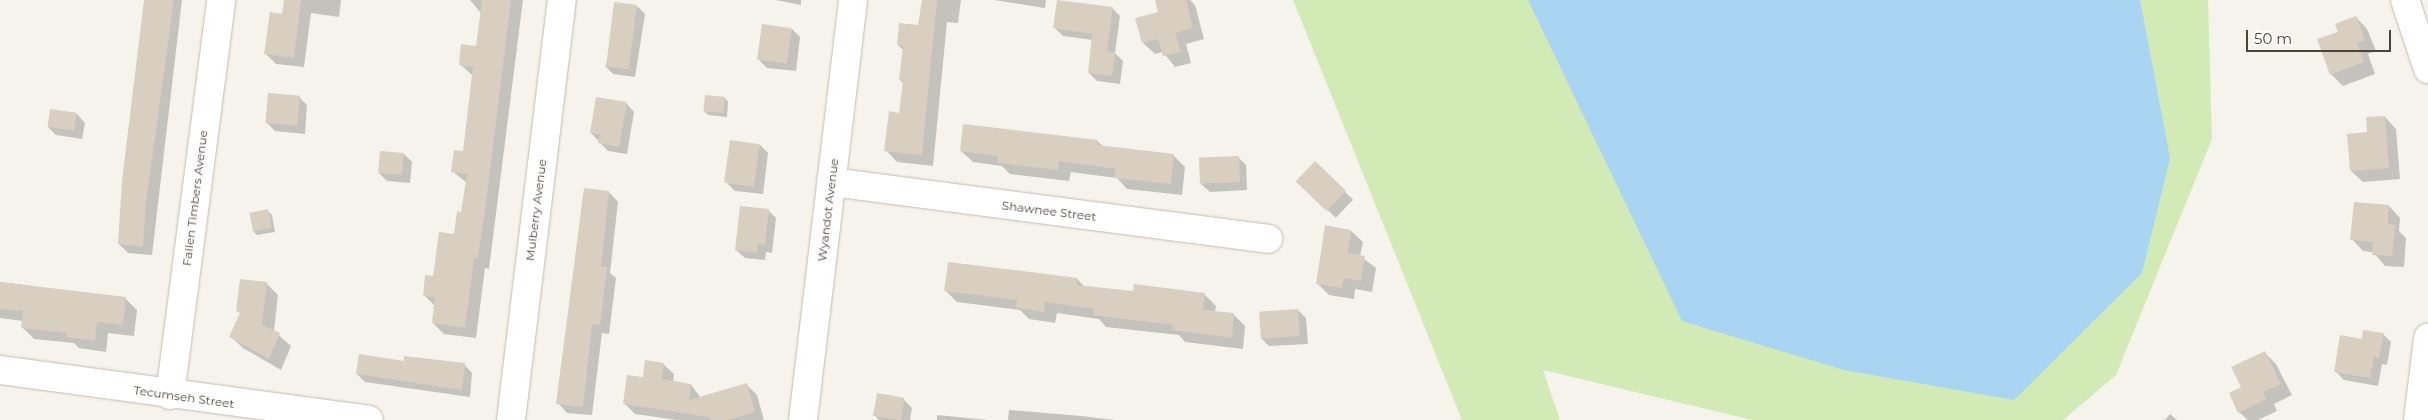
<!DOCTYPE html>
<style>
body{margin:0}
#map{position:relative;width:2428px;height:420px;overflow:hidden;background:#f6f3ec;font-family:Montserrat,sans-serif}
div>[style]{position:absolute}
.green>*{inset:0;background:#d2eab5}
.water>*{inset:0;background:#a9d4f2}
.shadow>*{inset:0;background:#0003;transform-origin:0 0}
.building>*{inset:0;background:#d8cfc1;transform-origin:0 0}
.roads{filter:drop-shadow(0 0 1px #c2bbae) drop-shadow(0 0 1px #c2bbae)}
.minor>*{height:28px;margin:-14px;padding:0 14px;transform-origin:14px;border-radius:14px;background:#fff}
span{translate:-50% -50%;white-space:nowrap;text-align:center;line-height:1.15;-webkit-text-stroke:4.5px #fff;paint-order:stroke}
.street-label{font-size:12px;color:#4b4439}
.scale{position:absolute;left:2246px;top:30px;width:145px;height:22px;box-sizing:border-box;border:2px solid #4b4439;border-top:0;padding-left:6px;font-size:15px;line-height:18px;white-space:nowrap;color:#4b4439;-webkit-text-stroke:4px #fff;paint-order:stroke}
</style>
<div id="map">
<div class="green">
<div style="clip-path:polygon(1293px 0,2208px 0,2212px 139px,2116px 375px,2063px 420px,1752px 420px,1543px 370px,1560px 420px,1462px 420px)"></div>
</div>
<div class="water">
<div style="clip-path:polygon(1528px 0,2140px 0,2170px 158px,2142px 273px,2014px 400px,1844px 370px,1682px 321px)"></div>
</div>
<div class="shadow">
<div style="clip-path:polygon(147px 0,182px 0,152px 255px,128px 253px,119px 244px)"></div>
<div style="clip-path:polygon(285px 0,341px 0,339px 17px,311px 13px,304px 67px,276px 64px,265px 53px,283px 15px)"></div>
<div style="clip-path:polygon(470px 0,523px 0,489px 269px,485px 268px,476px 338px,444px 334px,433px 323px,435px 306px,424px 295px,455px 235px,462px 213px,467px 183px,452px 171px,464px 152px,473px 76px,460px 64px,477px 47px,481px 13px)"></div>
<div style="clip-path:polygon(776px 0,801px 0,801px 5px)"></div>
<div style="clip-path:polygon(923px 0,961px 0,958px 23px,947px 22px,933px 166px,897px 162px,886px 150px,900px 114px,904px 84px,900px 80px,904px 51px,898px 45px,920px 27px)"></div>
<div style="clip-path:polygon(994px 0,1046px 0,1045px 8px)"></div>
<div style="clip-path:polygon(1160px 0,1190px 0,1195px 5px,1204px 39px,1186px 44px,1191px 63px,1175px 67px,1163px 52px,1155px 54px,1143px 43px,1159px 12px)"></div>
<div style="clip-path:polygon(637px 6px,645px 14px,635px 77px,613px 74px,605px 66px)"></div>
<div style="clip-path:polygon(1112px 8px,1120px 16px,1115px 53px,1123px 61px,1120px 84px,1097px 81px,1089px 73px,1093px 40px,1063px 36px,1055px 28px)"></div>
<div style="clip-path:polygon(2356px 17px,2367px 29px,2376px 51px,2368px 54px,2375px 74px,2343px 86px,2331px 74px,2339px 32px)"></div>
<div style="clip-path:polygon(792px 29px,800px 37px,796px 71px,767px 68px,759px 60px)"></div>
<div style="clip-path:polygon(299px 97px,307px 105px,305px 134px,275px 131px,267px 123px)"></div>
<div style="clip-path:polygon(725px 98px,728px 102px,727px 117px,708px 115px,704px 111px)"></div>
<div style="clip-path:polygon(626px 103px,634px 112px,627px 154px,608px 151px,591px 133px)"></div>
<div style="clip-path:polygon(77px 114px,85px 123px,82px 139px,56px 135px,48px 127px)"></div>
<div style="clip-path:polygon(2385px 117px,2396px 129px,2400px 179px,2363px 182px,2351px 171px)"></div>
<div style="clip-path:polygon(1097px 141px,1104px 147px,1173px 155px,1185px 167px,1182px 195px,1127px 189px,1117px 178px,1071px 172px,1069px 181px,1010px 174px,1002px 166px,973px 162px,961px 151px)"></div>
<div style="clip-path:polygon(760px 145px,768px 153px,763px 194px,735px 191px,727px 183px)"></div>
<div style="clip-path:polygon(404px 154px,412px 162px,410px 183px,387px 181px,379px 173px)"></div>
<div style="clip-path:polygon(1238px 157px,1246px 165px,1247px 190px,1210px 192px,1201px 184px)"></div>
<div style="left:1315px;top:163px;width:53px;height:25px;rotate:44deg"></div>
<div style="clip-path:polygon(609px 192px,618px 202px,610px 273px,616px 278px,609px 334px,602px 333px,592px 415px,567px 413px,558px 403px)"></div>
<div style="clip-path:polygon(2389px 206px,2400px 218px,2399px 231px,2406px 238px,2404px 267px,2385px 266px,2373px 252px,2363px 251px,2352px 239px)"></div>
<div style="clip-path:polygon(768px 210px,776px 218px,772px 253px,766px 252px,765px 260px,745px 258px,736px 250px)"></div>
<div style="clip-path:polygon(268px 211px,272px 215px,275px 232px,257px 235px,253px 231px,251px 214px)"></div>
<div style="clip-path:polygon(1351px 231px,1363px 242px,1360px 256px,1376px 268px,1372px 292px,1355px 289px,1354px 299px,1329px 295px,1317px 283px)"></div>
<div style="clip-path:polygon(1077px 279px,1085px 287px,1134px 293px,1204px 294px,1216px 306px,1215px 312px,1234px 315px,1245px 326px,1243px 349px,1185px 342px,1179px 335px,1106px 327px,1099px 319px,1057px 313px,1055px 323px,1029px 319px,1020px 310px,957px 302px,946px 291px)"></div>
<div style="clip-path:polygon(0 282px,125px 298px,137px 310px,134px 336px,108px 333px,106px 352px,79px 348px,74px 343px,34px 339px,22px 327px,23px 321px,0 318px)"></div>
<div style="clip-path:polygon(266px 283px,278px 295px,274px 331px,291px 346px,281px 370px,243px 348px,231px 337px,241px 314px,237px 310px)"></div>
<div style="clip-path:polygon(1298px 310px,1306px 318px,1308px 344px,1269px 346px,1261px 338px)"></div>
<div style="clip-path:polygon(2383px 334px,2391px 342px,2387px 365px,2382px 364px,2378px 386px,2344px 380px,2336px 372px,2363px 340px)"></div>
<div style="clip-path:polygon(2264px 352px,2276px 364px,2292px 395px,2274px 404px,2277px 411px,2258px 420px,2248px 420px,2239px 412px,2242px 388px)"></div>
<div style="clip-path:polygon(405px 362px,464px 364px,472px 373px,470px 397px,365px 382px,357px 374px)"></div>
<div style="clip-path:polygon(663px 364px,674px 374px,673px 382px,691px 385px,701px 398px,747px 385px,757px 395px,764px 420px,677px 420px,635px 414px,624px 403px,644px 379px)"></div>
<div style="clip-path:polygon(904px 400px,912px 408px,910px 420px,879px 420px,874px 415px)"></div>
<div style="clip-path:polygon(1009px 410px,1082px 416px,1115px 420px,1008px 420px)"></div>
<div style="clip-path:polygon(2170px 414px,2177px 420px,2165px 420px)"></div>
<div style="clip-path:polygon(937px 415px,988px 420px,937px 420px)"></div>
</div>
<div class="building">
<div style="clip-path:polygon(144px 0,174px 0,146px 202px,143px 247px,118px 244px,122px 181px)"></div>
<div style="clip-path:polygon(284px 0,301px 0,294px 58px,264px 54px,270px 12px,282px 14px)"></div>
<div style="clip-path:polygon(482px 0,511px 0,486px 203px,478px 258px,474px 258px,465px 328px,432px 323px,435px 297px,423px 296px,425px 275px,433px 276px,439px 232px,454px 234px,457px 211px,461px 212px,467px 174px,451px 172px,454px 150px,463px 151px,473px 67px,459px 65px,461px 44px,476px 46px)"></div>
<div style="clip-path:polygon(922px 0,937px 0,922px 155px,884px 151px,889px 111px,899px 113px,903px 81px,899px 80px,903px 46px,897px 45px,899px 23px,918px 25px)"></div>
<div style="clip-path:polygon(1057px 0,1113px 7px,1107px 51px,1115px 52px,1112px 76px,1088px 73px,1092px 34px,1053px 28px)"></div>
<div style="clip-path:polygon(1155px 0,1186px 0,1193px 28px,1175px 33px,1181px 52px,1163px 56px,1158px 39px,1142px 43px,1135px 18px,1158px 12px)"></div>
<div style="left:614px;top:2px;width:23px;height:65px;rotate:7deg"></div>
<div style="clip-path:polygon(2356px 16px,2365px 40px,2357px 43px,2364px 62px,2330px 75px,2317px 39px,2338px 32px,2335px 24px)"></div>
<div style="left:762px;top:24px;width:30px;height:36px;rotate:8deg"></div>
<div style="left:268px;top:93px;width:32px;height:30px;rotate:5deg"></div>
<div style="left:705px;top:95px;width:20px;height:16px;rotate:6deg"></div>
<div style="clip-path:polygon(596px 97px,627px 102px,619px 147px,598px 143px,600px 135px,590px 133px)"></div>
<div style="left:50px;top:109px;width:27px;height:18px;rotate:8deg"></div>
<div style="clip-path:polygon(2385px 116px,2389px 168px,2350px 171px,2347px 134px,2367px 132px,2366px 117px)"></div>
<div style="clip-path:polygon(963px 124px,1098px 140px,1097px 145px,1174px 154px,1171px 184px,1114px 178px,1116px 169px,1059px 161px,1058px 170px,997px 163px,998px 156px,960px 151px)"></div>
<div style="left:730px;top:140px;width:30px;height:43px;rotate:8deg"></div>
<div style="left:380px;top:151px;width:24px;height:22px;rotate:5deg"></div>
<div style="left:1239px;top:156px;width:26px;height:40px;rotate:88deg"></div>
<div style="left:1315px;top:161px;width:43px;height:28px;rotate:44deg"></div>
<div style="clip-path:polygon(584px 188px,609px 191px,601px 267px,607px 267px,600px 325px,592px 324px,583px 407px,556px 404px)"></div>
<div style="clip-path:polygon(2354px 202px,2389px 205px,2388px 224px,2395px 225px,2392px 256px,2372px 255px,2373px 242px,2350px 240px)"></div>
<div style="clip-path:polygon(740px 206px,769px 209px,765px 245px,758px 244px,757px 253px,735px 250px)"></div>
<div style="left:268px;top:209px;width:19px;height:19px;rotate:78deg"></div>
<div style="clip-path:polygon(1325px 225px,1351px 230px,1348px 253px,1365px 256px,1361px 281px,1344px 278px,1342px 288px,1316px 284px)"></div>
<div style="clip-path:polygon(948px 262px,1078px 278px,1077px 285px,1133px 291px,1134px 284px,1205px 293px,1203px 310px,1234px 313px,1232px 338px,1172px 330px,1173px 325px,1093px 315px,1094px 309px,1045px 302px,1044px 312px,1016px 308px,1017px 300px,944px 291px)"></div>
<div style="clip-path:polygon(240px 279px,267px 282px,262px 325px,280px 333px,269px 359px,229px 337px,240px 313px,236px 311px)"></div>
<div style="clip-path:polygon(0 282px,126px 297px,123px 325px,97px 322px,95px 341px,66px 337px,67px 333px,21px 328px,23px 311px,0 309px)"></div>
<div style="left:1298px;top:309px;width:27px;height:39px;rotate:86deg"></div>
<div style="clip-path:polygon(2363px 330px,2384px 333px,2379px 358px,2374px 357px,2370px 378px,2334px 372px,2340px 335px,2362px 339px)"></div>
<div style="clip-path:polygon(2265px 351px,2281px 384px,2263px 392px,2266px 399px,2238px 413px,2229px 393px,2241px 387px,2231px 367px)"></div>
<div style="clip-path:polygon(359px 354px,404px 361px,404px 356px,465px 363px,462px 390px,356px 374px)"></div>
<div style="clip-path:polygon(645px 360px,664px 363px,662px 379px,691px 384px,689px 400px,747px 383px,755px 412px,728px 420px,710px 420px,709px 417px,623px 404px,627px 375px,643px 377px)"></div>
<div style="left:877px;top:393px;width:28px;height:23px;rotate:10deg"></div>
</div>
<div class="roads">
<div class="minor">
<div style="left:2405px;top:0;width:73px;rotate:71.6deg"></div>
<div style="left:831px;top:182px;width:441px;rotate:7.4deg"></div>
<div style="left:0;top:370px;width:372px;rotate:7.7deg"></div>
<div style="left:170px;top:395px;width:398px;rotate:-82.6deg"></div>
<div style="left:511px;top:420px;width:423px;rotate:-83.1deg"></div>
<div style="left:803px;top:420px;width:423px;rotate:-83.2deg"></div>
<div style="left:2418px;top:420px;width:83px;rotate:-83deg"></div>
</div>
</div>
<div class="street-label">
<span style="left:195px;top:198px;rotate:-83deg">Fallen Timbers Avenue</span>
<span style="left:536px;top:210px;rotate:-83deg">Mulberry Avenue</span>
<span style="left:828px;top:210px;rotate:-83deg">Wyandot Avenue</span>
<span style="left:1049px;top:211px;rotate:7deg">Shawnee Street</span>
<span style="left:184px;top:397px;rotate:8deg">Tecumseh Street</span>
</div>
<div class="scale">50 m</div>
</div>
